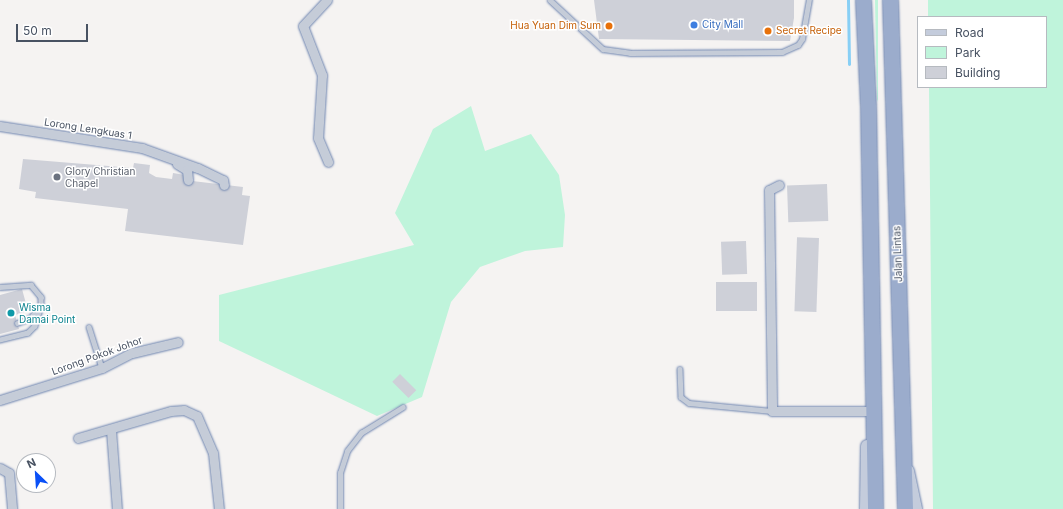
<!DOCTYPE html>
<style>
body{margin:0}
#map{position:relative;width:1063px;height:509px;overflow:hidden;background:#f5f3f2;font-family:Inter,sans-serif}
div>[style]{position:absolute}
.green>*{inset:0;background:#bff4db}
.stream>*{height:3px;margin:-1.5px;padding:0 1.5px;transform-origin:1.5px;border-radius:1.5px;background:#88cff5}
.building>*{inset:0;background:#ced0d8;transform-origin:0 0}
.roads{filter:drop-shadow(0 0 1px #7187b1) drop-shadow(0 0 1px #7187b1)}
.service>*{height:4.5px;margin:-2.25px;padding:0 2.25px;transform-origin:2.25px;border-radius:2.25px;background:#c5ccd8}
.minor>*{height:9px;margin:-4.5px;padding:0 4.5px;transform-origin:4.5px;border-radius:4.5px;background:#c5ccd8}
.secondary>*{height:12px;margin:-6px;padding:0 6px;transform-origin:6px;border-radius:6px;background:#c4ccdc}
.trunk>*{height:15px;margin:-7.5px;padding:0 7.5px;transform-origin:7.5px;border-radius:7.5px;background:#9baccc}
.dots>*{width:11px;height:11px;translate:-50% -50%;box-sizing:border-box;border:2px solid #fff;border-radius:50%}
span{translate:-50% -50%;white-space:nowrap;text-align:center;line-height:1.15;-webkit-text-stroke:3px #fff;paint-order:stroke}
.shop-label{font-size:10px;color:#366cbe}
.left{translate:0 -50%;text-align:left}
.food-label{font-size:10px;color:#c56008}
.right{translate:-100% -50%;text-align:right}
.street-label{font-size:10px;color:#485262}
.worship-label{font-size:10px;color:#5b616d}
.culture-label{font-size:10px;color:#0d838f}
.legend{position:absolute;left:917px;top:16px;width:130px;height:72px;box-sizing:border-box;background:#fff;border:1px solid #b6bac0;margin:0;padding:5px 7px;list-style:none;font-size:12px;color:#485262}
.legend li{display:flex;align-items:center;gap:8px;height:20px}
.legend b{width:20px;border:1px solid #b6bac0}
.north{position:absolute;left:16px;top:453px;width:40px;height:40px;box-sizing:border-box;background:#fff;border:1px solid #b6bac0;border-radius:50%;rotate:335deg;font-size:11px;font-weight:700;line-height:16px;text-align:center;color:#485262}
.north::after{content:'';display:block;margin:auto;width:14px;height:18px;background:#0a50f7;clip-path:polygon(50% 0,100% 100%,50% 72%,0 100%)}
.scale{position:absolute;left:16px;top:24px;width:72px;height:18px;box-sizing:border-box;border:2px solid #485262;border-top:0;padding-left:5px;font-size:12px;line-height:14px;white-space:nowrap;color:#485262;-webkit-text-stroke:3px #fff;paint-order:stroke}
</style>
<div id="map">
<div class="green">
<div style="clip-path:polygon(875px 0,878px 0,878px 102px,877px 99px)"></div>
<div style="clip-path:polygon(928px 0,1063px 0,1063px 509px,933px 509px,929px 87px,1046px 87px,1046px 17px,928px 17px)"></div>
<div style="clip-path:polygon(471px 106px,485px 151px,531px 134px,559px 175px,565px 215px,563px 247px,525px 251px,480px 267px,451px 302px,422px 397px,377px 416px,219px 341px,219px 295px,414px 245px,395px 213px,433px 129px)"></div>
</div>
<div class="stream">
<div style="left:848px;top:0;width:64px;rotate:89.1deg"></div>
</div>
<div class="building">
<div style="clip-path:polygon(594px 0,794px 0,794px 18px,790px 41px,599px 39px)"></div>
<div style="clip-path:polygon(23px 159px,133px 168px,134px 163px,150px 165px,149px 173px,156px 177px,172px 179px,173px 173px,185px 175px,184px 180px,243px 187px,242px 195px,250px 196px,243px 245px,125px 231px,128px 209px,35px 198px,36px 192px,19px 189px)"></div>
<div style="left:827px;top:184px;width:37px;height:40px;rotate:88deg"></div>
<div style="left:819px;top:238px;width:74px;height:22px;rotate:92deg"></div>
<div style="left:746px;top:241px;width:33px;height:25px;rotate:88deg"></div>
<div style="left:757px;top:282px;width:29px;height:41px;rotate:90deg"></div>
<div style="clip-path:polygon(22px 289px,28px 311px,15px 315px,19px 329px,0 334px,0 295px)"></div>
<div style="left:400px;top:374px;width:23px;height:11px;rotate:45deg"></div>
</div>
<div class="roads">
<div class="service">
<div style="left:550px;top:0;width:72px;rotate:42.8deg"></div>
<div style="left:603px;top:49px;width:27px;rotate:8deg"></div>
<div style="left:630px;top:53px;width:152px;rotate:-0.4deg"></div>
<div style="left:782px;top:52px;width:17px;rotate:-24deg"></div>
<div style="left:798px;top:45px;width:7px;rotate:-56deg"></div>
<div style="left:802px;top:39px;width:40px;rotate:-80deg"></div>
<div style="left:0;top:287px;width:31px;rotate:-4deg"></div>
<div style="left:31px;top:285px;width:16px;rotate:50deg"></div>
<div style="left:41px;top:297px;width:9px;rotate:90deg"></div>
<div style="left:41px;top:306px;width:21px;rotate:107deg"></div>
<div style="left:35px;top:326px;width:10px;rotate:135deg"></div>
<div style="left:28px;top:333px;width:29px;rotate:166deg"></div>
<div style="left:17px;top:323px;width:14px;rotate:-21deg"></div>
<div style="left:30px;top:318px;width:15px;rotate:-48deg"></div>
<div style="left:89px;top:327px;width:43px;rotate:72.4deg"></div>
<div style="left:680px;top:369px;width:28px;rotate:88deg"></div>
<div style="left:681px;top:397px;width:10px;rotate:37deg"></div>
<div style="left:689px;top:403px;width:83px;rotate:5.5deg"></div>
<div style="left:340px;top:509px;width:36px;rotate:-90deg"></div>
<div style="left:340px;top:473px;width:23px;rotate:-72deg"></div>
<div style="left:347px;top:451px;width:23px;rotate:-52deg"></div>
<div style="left:361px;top:433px;width:49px;rotate:-31.8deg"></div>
</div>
<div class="minor">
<div style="left:327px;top:0;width:35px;rotate:133deg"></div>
<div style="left:303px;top:26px;width:53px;rotate:68.8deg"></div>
<div style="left:322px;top:75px;width:63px;rotate:93.6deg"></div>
<div style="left:318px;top:138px;width:26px;rotate:67deg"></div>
<div style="left:0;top:126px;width:144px;rotate:8.8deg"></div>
<div style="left:142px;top:148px;width:59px;rotate:19.7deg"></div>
<div style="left:198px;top:168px;width:28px;rotate:26deg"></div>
<div style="left:223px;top:180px;width:5px;rotate:79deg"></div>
<div style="left:177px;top:164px;width:12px;rotate:31deg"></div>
<div style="left:187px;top:170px;width:10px;rotate:84deg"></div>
<div style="left:779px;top:185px;width:11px;rotate:153deg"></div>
<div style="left:769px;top:190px;width:221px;rotate:89.2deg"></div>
<div style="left:772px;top:411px;width:102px"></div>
<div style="left:0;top:400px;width:107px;rotate:-17.4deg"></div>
<div style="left:102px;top:368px;width:34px;rotate:-27deg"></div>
<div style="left:132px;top:353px;width:47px;rotate:-13.4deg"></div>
<div style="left:111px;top:430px;width:79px;rotate:85.7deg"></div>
<div style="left:78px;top:438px;width:97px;rotate:-16.2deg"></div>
<div style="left:171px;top:411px;width:13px;rotate:-4deg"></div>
<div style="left:184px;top:410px;width:14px;rotate:25deg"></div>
<div style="left:197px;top:416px;width:40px;rotate:66.6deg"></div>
<div style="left:213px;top:453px;width:56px;rotate:83.9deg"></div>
<div style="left:0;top:468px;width:10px;rotate:29deg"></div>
<div style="left:9px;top:473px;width:36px;rotate:85deg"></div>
</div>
<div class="secondary">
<div style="left:908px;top:471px;width:39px;rotate:78deg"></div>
<div style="left:866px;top:509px;width:63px;rotate:-89.1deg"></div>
</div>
<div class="trunk">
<div style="left:863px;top:0;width:105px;rotate:87.3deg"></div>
<div style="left:868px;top:105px;width:404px;rotate:89deg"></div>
<div style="left:890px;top:0;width:509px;rotate:88.31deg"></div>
</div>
</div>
<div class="dots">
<div style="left:694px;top:25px;background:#3f7fe0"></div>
<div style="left:609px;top:26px;background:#e8710a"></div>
<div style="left:768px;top:31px;background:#e8710a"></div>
<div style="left:57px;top:177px;background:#6b7280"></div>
<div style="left:11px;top:313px;background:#0f9aa8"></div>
</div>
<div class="shop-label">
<span class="left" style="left:702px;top:25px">City Mall</span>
</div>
<div class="food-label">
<span class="right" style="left:601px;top:26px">Hua Yuan Dim Sum</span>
<span class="left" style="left:776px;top:31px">Secret Recipe</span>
</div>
<div class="street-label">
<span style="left:88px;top:129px;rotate:9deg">Lorong Lengkuas 1</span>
<span style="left:898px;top:254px;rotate:-92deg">Jalan Lintas</span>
<span style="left:97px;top:356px;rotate:-20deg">Lorong Pokok Johor</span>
</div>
<div class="worship-label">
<span class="left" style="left:65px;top:177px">Glory Christian<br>Chapel</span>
</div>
<div class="culture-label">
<span class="left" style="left:19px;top:313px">Wisma<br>Damai Point</span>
</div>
<ul class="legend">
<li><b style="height:5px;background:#c4ccdc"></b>Road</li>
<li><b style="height:11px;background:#bff4db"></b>Park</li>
<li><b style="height:11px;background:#ced0d8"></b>Building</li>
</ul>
<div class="north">N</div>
<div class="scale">50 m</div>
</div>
